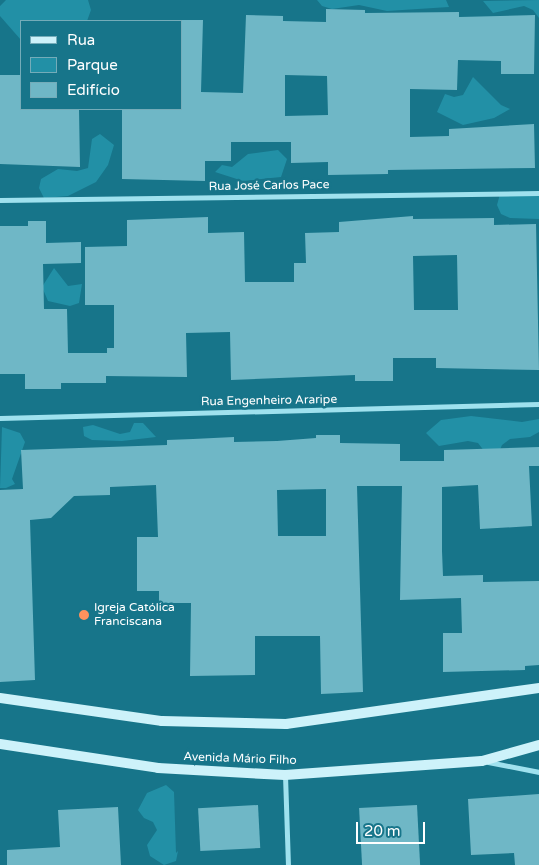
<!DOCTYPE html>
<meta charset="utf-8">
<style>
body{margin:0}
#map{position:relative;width:539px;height:865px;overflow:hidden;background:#17758a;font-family:"Varela Round",sans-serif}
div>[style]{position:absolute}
.green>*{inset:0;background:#2290a6}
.building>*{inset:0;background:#6fb7c6;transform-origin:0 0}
.minor>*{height:5px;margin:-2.5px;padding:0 2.5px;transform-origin:2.5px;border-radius:2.5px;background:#9fe1ee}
.secondary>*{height:10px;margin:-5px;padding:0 5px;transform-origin:5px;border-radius:5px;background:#cdf2fa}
.dots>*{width:14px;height:14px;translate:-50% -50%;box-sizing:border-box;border:2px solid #17758a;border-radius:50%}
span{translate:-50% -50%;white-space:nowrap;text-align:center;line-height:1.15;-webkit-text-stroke:5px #17758a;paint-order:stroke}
.street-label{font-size:12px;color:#fff}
.poi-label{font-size:12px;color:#fff}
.left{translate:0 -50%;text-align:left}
.legend{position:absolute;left:20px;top:20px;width:162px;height:90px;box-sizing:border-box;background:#17758a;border:1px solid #74acb9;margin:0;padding:6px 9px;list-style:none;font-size:15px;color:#fff}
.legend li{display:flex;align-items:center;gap:10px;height:25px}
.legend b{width:25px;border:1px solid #74acb9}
.scale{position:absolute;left:356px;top:822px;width:69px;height:22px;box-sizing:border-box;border:2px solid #fff;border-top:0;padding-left:6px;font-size:15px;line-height:18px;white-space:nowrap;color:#fff;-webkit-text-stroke:4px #17758a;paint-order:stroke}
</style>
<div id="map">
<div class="green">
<div style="clip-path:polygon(6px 0,88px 0,91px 10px,87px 21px,21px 21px,21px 40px,0 16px,0 6px)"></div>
<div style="clip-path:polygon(317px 0,446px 0,449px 7px,387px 11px,359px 5px,332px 9px,322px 6px)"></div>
<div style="clip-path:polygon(539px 0,539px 18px,533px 10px,524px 6px,493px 13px,483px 1px)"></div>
<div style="clip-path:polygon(473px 77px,501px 105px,510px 109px,494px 118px,463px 125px,437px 112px,445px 94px,454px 97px,463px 95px)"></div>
<div style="clip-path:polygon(100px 134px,114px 145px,108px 165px,96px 182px,68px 196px,44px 198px,39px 188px,41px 179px,58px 169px,77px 171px,88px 168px,92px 139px)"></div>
<div style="clip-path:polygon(278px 150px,287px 159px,281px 177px,243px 181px,215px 172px,222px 165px,232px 167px,248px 154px)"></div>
<div style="clip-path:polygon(500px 194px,539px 194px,539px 219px,510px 218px,501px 214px,497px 205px)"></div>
<div style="clip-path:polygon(54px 268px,68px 286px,82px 284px,79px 303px,70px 306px,48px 301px,42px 287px)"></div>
<div style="clip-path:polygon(471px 416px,522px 422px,539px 419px,539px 432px,530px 437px,510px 439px,502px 445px,494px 464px,478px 443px,468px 441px,439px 446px,426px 433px,441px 420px)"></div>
<div style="clip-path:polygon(134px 423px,143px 423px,156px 437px,122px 441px,92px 440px,84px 436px,83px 427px,93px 425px,120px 434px,130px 432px)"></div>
<div style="clip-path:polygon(2px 427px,20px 433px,25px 442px,12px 479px,15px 484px,6px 488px,0 488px)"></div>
<div style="clip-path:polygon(166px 785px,174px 792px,176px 853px,178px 851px,176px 861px,164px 865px,150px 856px,147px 845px,157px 830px,153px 822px,144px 818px,138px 810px,147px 793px)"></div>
</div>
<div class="building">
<div style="clip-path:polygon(evenodd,326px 9px,365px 10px,365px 13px,459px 12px,459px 17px,535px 15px,534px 74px,501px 74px,501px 61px,458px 60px,457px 90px,410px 89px,410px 137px,449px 136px,449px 129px,534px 124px,535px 168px,388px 170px,388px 174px,328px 175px,328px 162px,291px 163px,291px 142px,231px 142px,231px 161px,205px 161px,205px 181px,122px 179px,122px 109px,181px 109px,181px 20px,203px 20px,201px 92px,243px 93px,246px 15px,283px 16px,283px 21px,326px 22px,326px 9px,285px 75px,327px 76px,328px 115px,285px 116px,285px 75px)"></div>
<div style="clip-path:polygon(0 75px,21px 75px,21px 109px,79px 109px,80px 167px,0 164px)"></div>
<div style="clip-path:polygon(evenodd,413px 216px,413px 219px,494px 218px,494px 225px,536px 224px,539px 370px,436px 368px,436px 358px,393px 358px,393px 381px,355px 381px,355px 375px,231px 380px,230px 332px,186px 333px,187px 377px,106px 376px,106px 383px,61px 383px,61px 389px,25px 389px,25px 374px,0 374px,0 226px,28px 226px,28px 221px,46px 221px,46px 243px,81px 242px,81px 263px,43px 264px,44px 309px,67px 309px,68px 353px,107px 353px,107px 348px,114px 348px,114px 305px,85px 305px,85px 247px,127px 246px,127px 220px,208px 217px,208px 233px,244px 232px,245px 282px,294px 282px,294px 263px,306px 263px,305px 233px,339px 232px,339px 222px,413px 216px,457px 255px,458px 310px,414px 310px,413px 256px,457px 255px)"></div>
<div style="clip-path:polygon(evenodd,316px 435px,340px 435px,340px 443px,400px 444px,400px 461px,444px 461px,444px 450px,539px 447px,539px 466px,529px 466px,532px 526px,480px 529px,478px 485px,442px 487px,442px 551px,443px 576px,483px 575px,483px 582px,539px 581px,539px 665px,525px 666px,525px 670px,443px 672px,443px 633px,462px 633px,461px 598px,400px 600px,402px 486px,357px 486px,363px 692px,321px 694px,320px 636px,255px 636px,255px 675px,190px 676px,191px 603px,159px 603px,159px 591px,137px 591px,137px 537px,158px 537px,156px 485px,110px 487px,110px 495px,74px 496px,51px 518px,30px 520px,35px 680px,0 682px,0 490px,23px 489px,21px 450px,167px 445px,167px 440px,193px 439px,234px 437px,234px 442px,277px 441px,316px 438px,316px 435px,326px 489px,326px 536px,278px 536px,277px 490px,326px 489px)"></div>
<div style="clip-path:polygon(539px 794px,539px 865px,515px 865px,514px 853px,471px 855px,468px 799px)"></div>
<div style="left:258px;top:805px;width:43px;height:60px;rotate:87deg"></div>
<div style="left:417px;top:805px;width:60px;height:58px;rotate:87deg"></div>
<div style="clip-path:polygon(118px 807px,121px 865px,7px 865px,7px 850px,60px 847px,58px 810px)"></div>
</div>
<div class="minor">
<div style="left:0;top:200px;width:539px;rotate:-0.74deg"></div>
<div style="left:0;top:418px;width:539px;rotate:-1.49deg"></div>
<div style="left:488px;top:762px;width:52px;rotate:11.1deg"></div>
<div style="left:285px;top:775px;width:90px;rotate:88.1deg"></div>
</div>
<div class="secondary">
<div style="left:0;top:698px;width:164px;rotate:8.1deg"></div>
<div style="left:162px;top:721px;width:124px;rotate:1.4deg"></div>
<div style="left:286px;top:724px;width:256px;rotate:-8.1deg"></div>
<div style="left:0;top:744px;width:160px;rotate:8.6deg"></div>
<div style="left:158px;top:768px;width:127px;rotate:3.2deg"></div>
<div style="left:285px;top:775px;width:197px;rotate:-4.1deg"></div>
<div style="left:482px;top:761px;width:59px;rotate:-15.7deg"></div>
</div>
<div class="dots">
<div style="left:84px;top:615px;background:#ff925d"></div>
</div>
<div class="street-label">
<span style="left:269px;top:186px;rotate:-1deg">Rua José Carlos Pace</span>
<span style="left:269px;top:401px;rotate:-1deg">Rua Engenheiro Araripe</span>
<span style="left:240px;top:759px;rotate:2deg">Avenida Mário Filho</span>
</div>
<div class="poi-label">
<span class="left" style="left:94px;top:615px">Igreja Católica<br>Franciscana</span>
</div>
<ul class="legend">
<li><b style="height:6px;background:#cdf2fa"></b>Rua</li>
<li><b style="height:14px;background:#2290a6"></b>Parque</li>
<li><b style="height:14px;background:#6fb7c6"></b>Edifício</li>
</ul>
<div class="scale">20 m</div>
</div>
